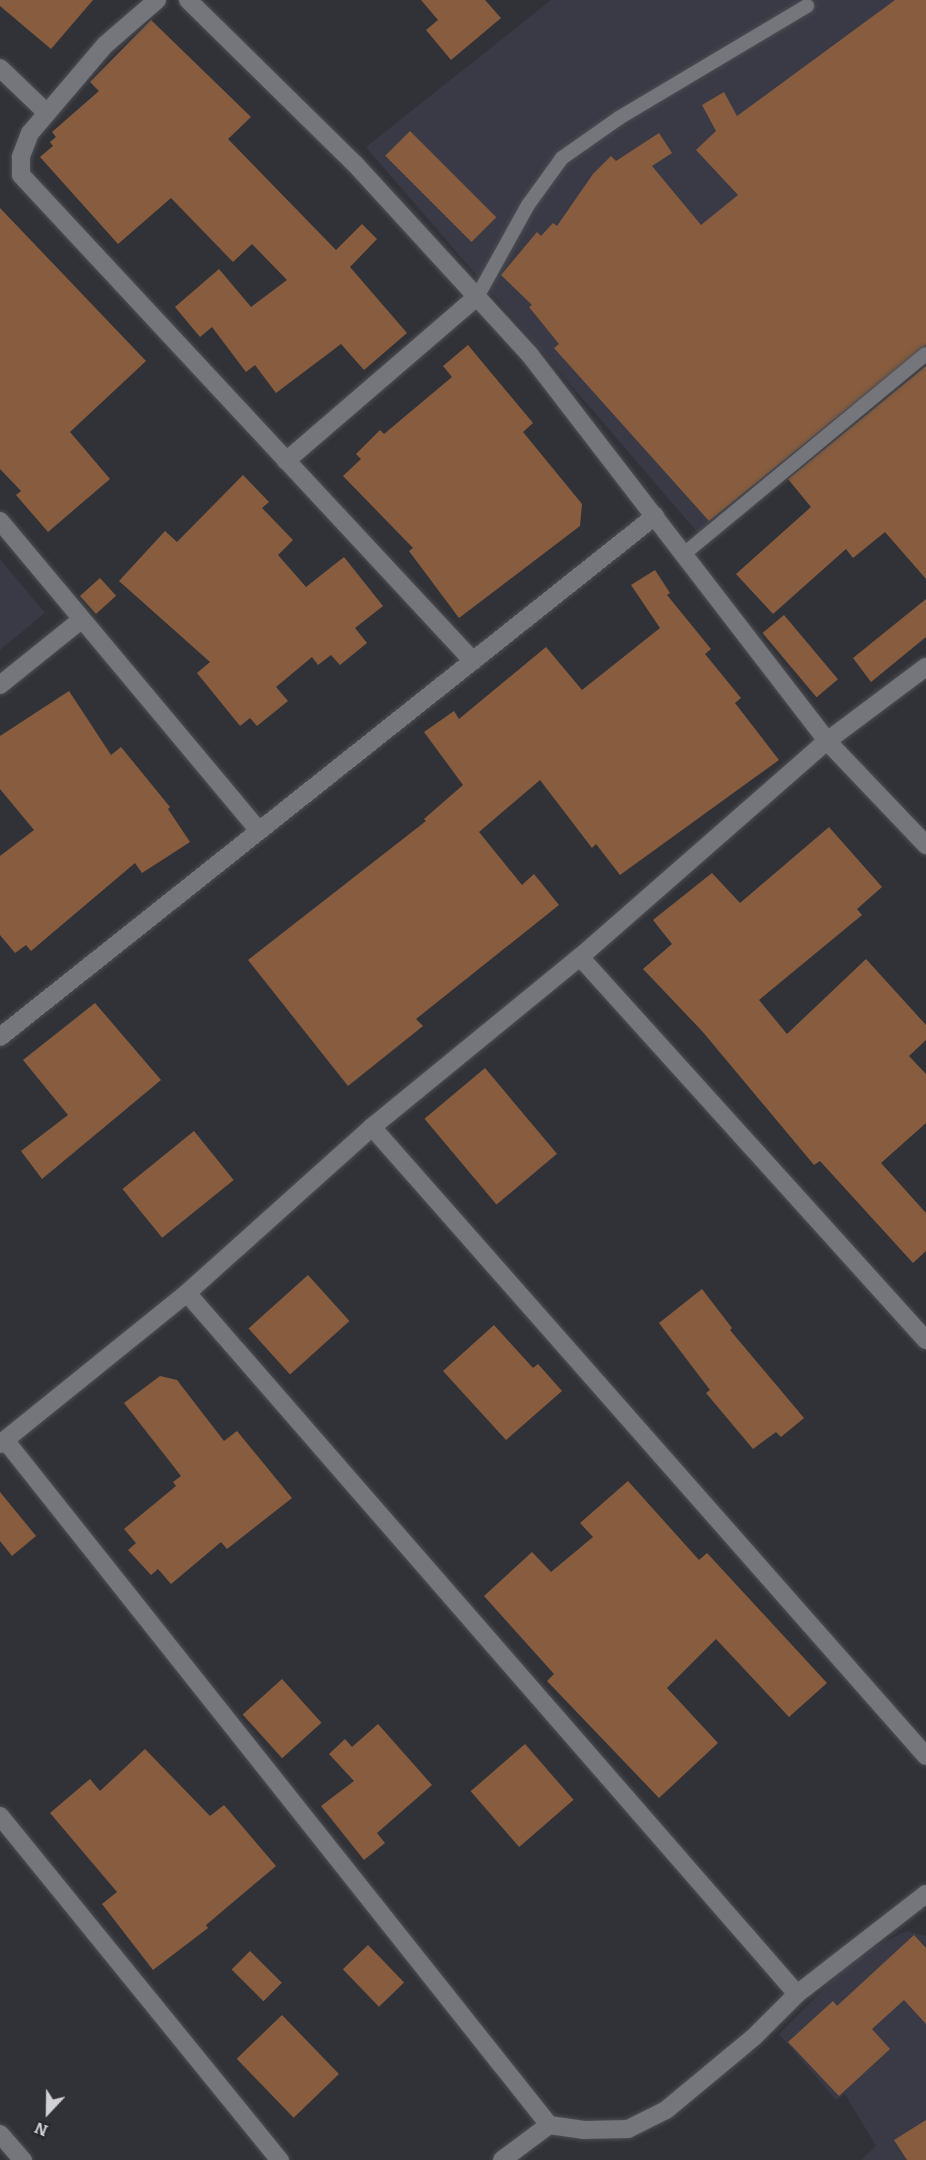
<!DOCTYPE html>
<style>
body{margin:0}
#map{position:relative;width:926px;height:2160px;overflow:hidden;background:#313237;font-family:Bitter,serif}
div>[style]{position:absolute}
.built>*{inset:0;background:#393a45}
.building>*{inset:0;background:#885d3f;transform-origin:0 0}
.roads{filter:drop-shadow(0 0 2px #4d4e52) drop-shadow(0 0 2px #4d4e52)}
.lane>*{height:14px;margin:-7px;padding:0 7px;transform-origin:7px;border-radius:7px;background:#75767c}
.street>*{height:18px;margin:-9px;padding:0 9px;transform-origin:9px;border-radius:9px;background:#75767c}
span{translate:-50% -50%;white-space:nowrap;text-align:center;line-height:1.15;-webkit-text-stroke:4.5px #27282d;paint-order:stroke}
.north{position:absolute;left:18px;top:2082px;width:60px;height:60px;-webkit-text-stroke:4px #27282d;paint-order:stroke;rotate:202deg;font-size:16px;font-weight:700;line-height:24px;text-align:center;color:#d2d2d6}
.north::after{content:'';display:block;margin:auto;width:21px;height:27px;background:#d2d2d6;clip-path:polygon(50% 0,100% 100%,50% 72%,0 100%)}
</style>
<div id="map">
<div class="built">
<div style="clip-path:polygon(551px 0,926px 0,926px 363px,704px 540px,366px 147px)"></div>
<div style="clip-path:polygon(0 559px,45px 613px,0 650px)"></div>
<div style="clip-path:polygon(906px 1931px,926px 1936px,926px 2160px,861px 2160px,876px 2146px,845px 2094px,836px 2100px,779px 2034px,856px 1956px)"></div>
</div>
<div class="building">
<div style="clip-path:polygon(0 0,93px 0,51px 49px,0 6px)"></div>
<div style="clip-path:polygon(421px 0,485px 0,501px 18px,451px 60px,426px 30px,438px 20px)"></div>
<div style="clip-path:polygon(895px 0,926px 0,926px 345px,709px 521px,554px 348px,559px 344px,529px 307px,532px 305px,501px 275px,537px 232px,541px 236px,553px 223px,557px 226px,593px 174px,611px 156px,616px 161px,659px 133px,672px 153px,652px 166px,701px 225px,738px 195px,696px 150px,716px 131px,702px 105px,724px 92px,737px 116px)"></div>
<div style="clip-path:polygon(151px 20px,251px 117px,228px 139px,336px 250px,362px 224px,377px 239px,350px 267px,407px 333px,364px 370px,341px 344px,276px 393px,255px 365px,246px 372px,212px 327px,200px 337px,175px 307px,219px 269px,251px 307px,287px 280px,252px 244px,233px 262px,171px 198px,118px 244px,40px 157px,53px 146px,50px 142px,56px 137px,52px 132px,99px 91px,90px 82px)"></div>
<div style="left:410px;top:131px;width:122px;height:35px;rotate:45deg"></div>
<div style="clip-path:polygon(0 208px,146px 361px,70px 432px,110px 479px,48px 532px,16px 495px,21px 491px,0 469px)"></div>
<div style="clip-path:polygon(468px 345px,533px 423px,523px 432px,582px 504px,580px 526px,459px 618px,409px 551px,413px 548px,343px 476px,361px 459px,356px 454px,380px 430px,384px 434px,452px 377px,443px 366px)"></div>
<div style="clip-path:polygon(926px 366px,926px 579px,885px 532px,853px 558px,846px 549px,773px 614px,736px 574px,811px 507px,788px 479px)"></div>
<div style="clip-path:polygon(243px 475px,269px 502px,262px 508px,293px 540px,278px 555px,306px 587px,344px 557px,383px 606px,355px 628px,367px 643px,340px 665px,331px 655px,318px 665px,312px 657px,276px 687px,288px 701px,257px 726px,250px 718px,240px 726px,197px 673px,210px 662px,119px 581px,165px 531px,177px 542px)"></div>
<div style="clip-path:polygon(655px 570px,670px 593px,667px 595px,711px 649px,705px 654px,741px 698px,735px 703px,779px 760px,620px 875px,596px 844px,592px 848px,540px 780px,479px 832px,522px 885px,534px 874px,559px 905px,416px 1019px,423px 1026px,348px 1086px,248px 960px,426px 821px,424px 819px,463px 785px,424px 732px,454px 711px,459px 719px,546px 647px,582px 690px,660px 628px,631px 585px)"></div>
<div style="left:100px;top:578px;width:24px;height:27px;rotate:48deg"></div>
<div style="clip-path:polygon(926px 599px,926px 637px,871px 682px,853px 658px)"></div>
<div style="left:784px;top:615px;width:84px;height:28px;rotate:50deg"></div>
<div style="clip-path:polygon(69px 691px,111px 755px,121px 747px,170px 807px,168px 809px,190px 842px,142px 873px,135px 863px,31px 951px,26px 945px,15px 953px,0 935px,0 856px,34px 830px,0 789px,0 736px)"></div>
<div style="clip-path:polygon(829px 827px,882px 887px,857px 909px,862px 915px,759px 1000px,787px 1034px,866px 959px,926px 1025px,926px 1040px,909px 1056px,926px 1074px,926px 1123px,881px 1163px,926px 1213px,926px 1251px,913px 1263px,820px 1161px,814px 1165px,702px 1031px,643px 969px,672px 944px,653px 920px,712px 873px,740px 903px)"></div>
<div style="clip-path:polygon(95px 1003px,161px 1080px,42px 1179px,21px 1151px,68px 1115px,23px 1060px)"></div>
<div style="left:485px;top:1068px;width:112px;height:79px;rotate:50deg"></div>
<div style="left:194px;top:1131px;width:63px;height:92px;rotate:51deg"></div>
<div style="left:308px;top:1275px;width:62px;height:80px;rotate:48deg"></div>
<div style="clip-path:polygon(702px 1289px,732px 1328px,730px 1330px,804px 1418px,781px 1437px,776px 1432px,753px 1449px,706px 1393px,710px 1390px,659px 1323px)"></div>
<div style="clip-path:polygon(494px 1325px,533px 1368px,538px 1364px,562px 1391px,506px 1440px,443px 1371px)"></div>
<div style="clip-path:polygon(160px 1376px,177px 1380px,224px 1441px,237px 1431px,292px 1498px,227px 1549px,221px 1542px,171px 1584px,158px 1569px,151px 1575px,128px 1550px,136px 1543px,124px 1529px,176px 1486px,173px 1482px,181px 1476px,124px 1403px)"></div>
<div style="clip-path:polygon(628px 1481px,699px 1560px,707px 1553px,827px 1683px,789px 1717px,716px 1639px,667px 1688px,718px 1743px,659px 1798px,547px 1681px,554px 1674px,484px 1596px,532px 1552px,551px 1572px,593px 1537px,580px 1523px)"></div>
<div style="clip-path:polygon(0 1492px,36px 1536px,12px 1556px,0 1541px)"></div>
<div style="left:282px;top:1679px;width:59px;height:53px;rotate:48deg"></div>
<div style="clip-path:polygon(378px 1724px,432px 1785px,377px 1833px,385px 1843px,364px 1860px,321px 1806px,354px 1781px,329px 1754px,345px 1739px,352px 1747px)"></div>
<div style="left:525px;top:1744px;width:74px;height:72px;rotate:49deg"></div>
<div style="clip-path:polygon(145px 1749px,210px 1816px,224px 1805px,276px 1866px,206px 1925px,208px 1928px,153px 1970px,102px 1904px,117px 1892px,50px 1813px,90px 1779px,100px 1791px)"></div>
<div style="clip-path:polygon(914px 1935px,926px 1948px,926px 2024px,904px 2000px,872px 2029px,890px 2049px,839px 2096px,788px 2042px,833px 2001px,837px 2006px)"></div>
<div style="left:368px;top:1945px;width:52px;height:35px;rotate:46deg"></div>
<div style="left:250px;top:1951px;width:45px;height:26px;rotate:45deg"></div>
<div style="left:282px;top:2015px;width:82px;height:63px;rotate:46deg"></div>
<div style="clip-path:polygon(926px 2120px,926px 2160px,907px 2160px,894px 2140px)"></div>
</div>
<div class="roads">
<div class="lane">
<div style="left:477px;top:297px;width:105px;rotate:-61deg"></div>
<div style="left:528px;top:205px;width:58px;rotate:-54.1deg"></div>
<div style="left:562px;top:158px;width:70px;rotate:-35.1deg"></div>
<div style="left:619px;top:118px;width:219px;rotate:-30.8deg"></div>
<div style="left:684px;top:554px;width:314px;rotate:-39.6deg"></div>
</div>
<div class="street">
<div style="left:157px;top:0;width:69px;rotate:139.1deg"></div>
<div style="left:105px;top:45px;width:116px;rotate:130.4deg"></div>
<div style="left:30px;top:133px;width:26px;rotate:111deg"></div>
<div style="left:21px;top:157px;width:18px;rotate:90deg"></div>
<div style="left:21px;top:175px;width:664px;rotate:47.08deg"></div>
<div style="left:188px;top:0;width:234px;rotate:44.5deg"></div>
<div style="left:355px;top:164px;width:259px;rotate:47.5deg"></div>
<div style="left:530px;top:355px;width:487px;rotate:52.4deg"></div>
<div style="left:827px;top:741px;width:144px;rotate:46.4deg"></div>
<div style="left:0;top:68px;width:65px;rotate:43.8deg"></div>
<div style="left:286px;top:461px;width:252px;rotate:-40.7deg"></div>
<div style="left:0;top:521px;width:404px;rotate:50.1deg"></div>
<div style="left:0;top:685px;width:105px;rotate:-38.8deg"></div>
<div style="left:580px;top:957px;width:516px;rotate:47.91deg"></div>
<div style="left:0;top:1037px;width:837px;rotate:-38.5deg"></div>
<div style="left:372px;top:1127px;width:838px;rotate:48.63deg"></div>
<div style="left:187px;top:1293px;width:929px;rotate:48.97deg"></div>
<div style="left:5px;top:1440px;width:875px;rotate:51.54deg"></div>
<div style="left:0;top:1444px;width:240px;rotate:-38.9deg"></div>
<div style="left:187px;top:1293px;width:249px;rotate:-41.9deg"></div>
<div style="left:372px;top:1127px;width:269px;rotate:-39.3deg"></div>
<div style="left:580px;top:957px;width:328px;rotate:-41.2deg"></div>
<div style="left:827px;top:741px;width:124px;rotate:-36.8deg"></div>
<div style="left:0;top:1816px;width:444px;rotate:50.9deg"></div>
<div style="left:0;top:2134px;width:35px;rotate:49deg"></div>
<div style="left:502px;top:2160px;width:59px;rotate:-36.7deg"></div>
<div style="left:549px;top:2125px;width:34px;rotate:8deg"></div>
<div style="left:583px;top:2130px;width:45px;rotate:-1.3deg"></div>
<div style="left:628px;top:2129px;width:42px;rotate:-26.6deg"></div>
<div style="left:666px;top:2110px;width:114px;rotate:-39.7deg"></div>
<div style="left:754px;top:2037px;width:61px;rotate:-45deg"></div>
<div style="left:797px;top:1994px;width:163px;rotate:-37.8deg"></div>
</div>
</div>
<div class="north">N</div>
</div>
